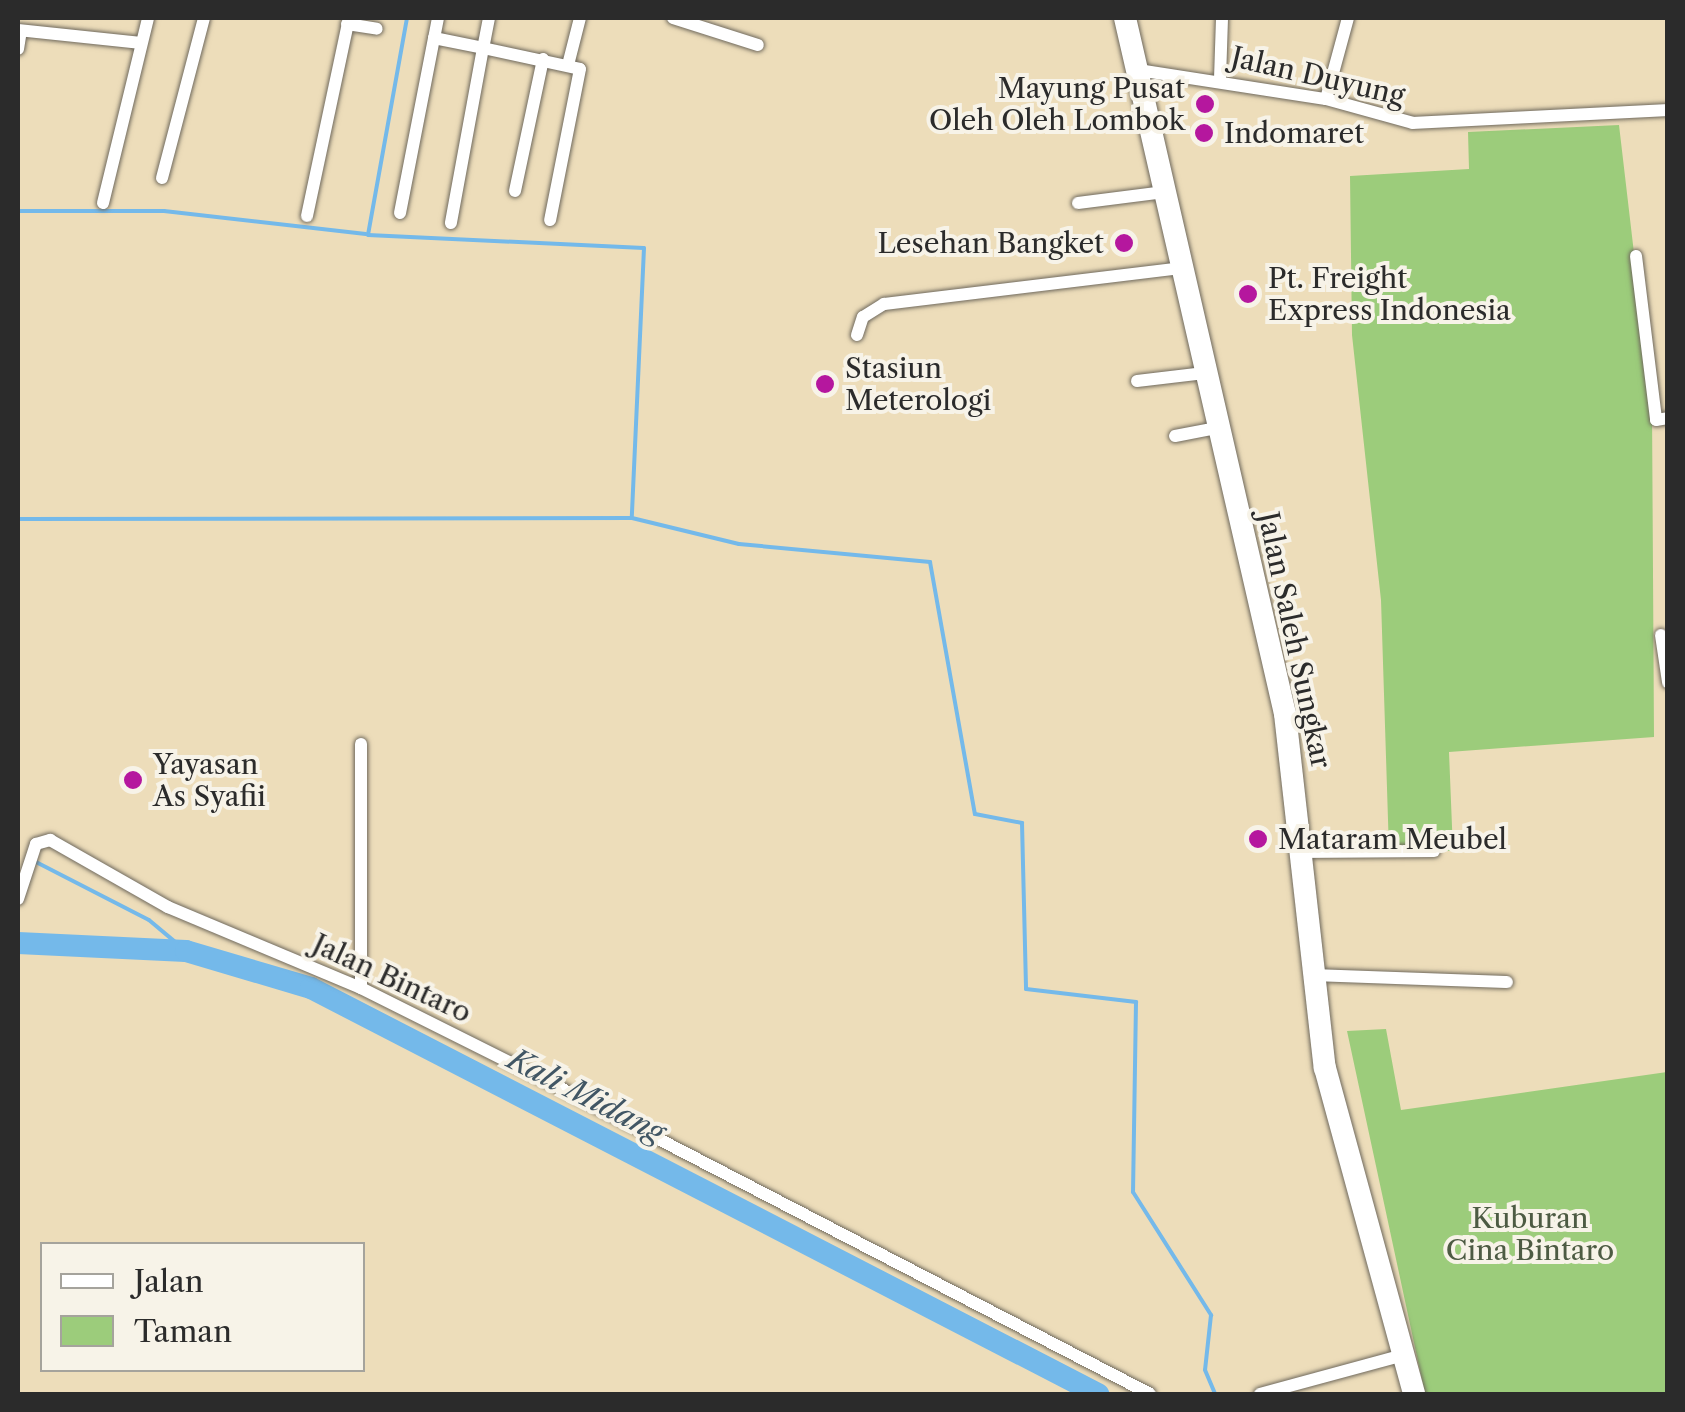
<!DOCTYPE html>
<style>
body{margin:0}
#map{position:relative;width:1685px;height:1412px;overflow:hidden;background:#edddba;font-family:"Libre Caslon Text",serif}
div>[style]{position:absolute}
.green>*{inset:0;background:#9ccc7b}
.stream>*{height:4px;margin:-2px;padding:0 2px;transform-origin:2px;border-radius:2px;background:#74b9ea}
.river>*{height:22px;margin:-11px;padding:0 11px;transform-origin:11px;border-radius:11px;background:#74b9ea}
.roads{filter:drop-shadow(0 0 2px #6f695d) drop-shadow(0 0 2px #6f695d)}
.street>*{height:12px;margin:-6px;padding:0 6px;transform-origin:6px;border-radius:6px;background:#fff}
.highway>*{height:22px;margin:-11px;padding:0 11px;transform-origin:11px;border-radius:11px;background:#fff}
.dots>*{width:28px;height:28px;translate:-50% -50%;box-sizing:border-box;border:5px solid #f7f3e8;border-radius:50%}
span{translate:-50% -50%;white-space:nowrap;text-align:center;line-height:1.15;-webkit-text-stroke:8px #f7f3e8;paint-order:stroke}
.street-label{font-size:28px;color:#2b2b2b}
.poi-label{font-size:28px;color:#2b2b2b}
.right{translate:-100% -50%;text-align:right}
.left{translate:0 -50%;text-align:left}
.park-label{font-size:28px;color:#4d5b43}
.water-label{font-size:30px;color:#415664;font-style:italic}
.frame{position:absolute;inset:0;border:20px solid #2b2b2b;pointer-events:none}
.legend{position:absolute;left:40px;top:1242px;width:325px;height:130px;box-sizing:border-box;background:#f7f3e8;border:2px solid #a5a39c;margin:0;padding:12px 18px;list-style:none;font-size:30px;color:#2b2b2b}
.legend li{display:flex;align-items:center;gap:20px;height:50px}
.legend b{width:50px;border:2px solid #a5a39c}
</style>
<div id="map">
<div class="green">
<div style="clip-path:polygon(1619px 125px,1652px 407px,1654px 737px,1449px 752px,1453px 851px,1389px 851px,1381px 600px,1352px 335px,1350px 176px,1469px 169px,1468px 132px)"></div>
<div style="clip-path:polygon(1386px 1029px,1401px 1110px,1667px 1072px,1667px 1394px,1425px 1394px,1347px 1031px)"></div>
</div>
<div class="stream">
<div style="left:407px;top:18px;width:220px;rotate:100.2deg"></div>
<div style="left:368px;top:235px;width:276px;rotate:2.7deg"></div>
<div style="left:644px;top:248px;width:268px;rotate:92.6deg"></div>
<div style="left:18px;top:211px;width:146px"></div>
<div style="left:164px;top:211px;width:203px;rotate:6.5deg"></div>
<div style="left:18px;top:519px;width:614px;rotate:-0.09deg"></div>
<div style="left:632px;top:518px;width:110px;rotate:13.7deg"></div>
<div style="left:739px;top:544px;width:192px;rotate:5.4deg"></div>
<div style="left:930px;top:562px;width:256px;rotate:79.9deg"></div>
<div style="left:975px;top:814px;width:48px;rotate:10.8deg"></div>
<div style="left:1022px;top:823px;width:166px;rotate:88.6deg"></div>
<div style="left:1026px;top:989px;width:111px;rotate:6.7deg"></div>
<div style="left:1136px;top:1002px;width:190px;rotate:90.9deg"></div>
<div style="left:1133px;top:1192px;width:146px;rotate:57.6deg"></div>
<div style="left:1211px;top:1315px;width:55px;rotate:96.2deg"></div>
<div style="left:1205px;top:1370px;width:26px;rotate:67deg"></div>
<div style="left:36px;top:862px;width:127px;rotate:27.2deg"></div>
<div style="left:149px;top:920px;width:48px;rotate:40deg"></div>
</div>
<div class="river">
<div style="left:18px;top:943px;width:168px;rotate:2.7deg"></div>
<div style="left:186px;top:951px;width:130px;rotate:16.5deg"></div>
<div style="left:311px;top:988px;width:886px;rotate:27.29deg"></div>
</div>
<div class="roads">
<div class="street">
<div style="left:438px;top:18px;width:20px;rotate:101deg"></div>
<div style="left:434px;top:38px;width:50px;rotate:11.5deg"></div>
<div style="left:483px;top:48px;width:178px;rotate:100.4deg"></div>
<div style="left:489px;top:18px;width:31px;rotate:101deg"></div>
<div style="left:483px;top:48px;width:99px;rotate:12.2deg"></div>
<div style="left:580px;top:69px;width:154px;rotate:101.2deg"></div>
<div style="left:673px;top:18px;width:89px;rotate:17.6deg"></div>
<div style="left:347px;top:24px;width:30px;rotate:9deg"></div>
<div style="left:18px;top:30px;width:124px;rotate:6deg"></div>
<div style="left:18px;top:49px;width:18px;rotate:-81deg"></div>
<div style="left:568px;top:65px;width:49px;rotate:-75.7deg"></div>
<div style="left:1138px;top:70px;width:190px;rotate:8.8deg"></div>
<div style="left:1326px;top:99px;width:90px;rotate:15.4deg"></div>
<div style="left:1413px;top:123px;width:255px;rotate:-2.9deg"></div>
<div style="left:1220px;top:79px;width:61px;rotate:-88.1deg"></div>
<div style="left:1326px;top:99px;width:84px;rotate:-74.8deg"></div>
<div style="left:162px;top:178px;width:165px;rotate:-75.3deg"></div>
<div style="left:515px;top:191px;width:135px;rotate:-78deg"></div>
<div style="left:103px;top:203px;width:190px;rotate:-76.3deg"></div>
<div style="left:1078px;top:203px;width:87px;rotate:-7.3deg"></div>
<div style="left:400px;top:213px;width:178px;rotate:-79deg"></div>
<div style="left:307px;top:216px;width:202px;rotate:-78deg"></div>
<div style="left:1636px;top:256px;width:165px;rotate:83deg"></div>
<div style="left:1656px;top:420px;width:12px;rotate:-9deg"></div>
<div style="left:857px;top:335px;width:19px;rotate:-72deg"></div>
<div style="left:863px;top:317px;width:25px;rotate:-32deg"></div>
<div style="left:884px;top:304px;width:299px;rotate:-6.9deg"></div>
<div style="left:1137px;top:381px;width:68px;rotate:-6.7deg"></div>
<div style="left:1175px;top:436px;width:43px;rotate:-10.8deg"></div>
<div style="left:1661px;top:635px;width:48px;rotate:81.5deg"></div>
<div style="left:361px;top:744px;width:244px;rotate:90deg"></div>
<div style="left:1302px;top:852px;width:132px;rotate:-0.4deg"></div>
<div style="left:18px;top:899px;width:58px;rotate:-71.9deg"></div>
<div style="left:36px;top:844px;width:15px;rotate:-16deg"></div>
<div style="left:50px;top:840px;width:136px;rotate:29.6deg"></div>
<div style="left:168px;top:907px;width:209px;rotate:22.8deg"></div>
<div style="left:361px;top:988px;width:201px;rotate:26.6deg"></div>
<div style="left:541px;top:1078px;width:686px;rotate:27.42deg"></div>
<div style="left:1312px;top:975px;width:195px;rotate:2.1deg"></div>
<div style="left:1260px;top:1394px;width:149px;rotate:-15.2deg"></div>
</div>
<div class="highway">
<div style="left:1125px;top:18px;width:714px;rotate:77.05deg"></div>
<div style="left:1285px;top:714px;width:356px;rotate:83.6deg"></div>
<div style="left:1325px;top:1068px;width:338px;rotate:74.7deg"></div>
</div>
</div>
<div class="dots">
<div style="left:1205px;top:104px;background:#b5179e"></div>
<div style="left:1204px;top:133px;background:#b5179e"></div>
<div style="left:1124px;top:243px;background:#b5179e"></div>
<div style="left:1248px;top:294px;background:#b5179e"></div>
<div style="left:825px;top:384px;background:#b5179e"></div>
<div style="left:133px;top:780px;background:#b5179e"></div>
<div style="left:1258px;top:839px;background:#b5179e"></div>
</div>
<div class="street-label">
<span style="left:1318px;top:76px;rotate:13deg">Jalan Duyung</span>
<span style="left:1295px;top:640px;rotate:78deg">Jalan Saleh Sungkar</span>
<span style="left:392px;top:978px;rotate:25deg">Jalan Bintaro</span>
</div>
<div class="poi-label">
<span class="right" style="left:1185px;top:104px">Mayung Pusat<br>Oleh Oleh Lombok</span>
<span class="left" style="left:1224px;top:133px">Indomaret</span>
<span class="right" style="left:1104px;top:243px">Lesehan Bangket</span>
<span class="left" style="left:1268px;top:294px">Pt. Freight<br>Express Indonesia</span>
<span class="left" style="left:845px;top:384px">Stasiun<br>Meterologi</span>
<span class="left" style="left:153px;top:780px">Yayasan<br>As Syafii</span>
<span class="left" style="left:1278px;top:839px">Mataram Meubel</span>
</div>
<div class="park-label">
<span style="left:1530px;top:1234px">Kuburan<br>Cina Bintaro</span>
</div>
<div class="water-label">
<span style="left:586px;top:1096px;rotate:27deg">Kali Midang</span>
</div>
<div class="frame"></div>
<ul class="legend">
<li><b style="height:12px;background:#fff"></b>Jalan</li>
<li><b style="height:28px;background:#9ccc7b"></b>Taman</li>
</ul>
</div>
